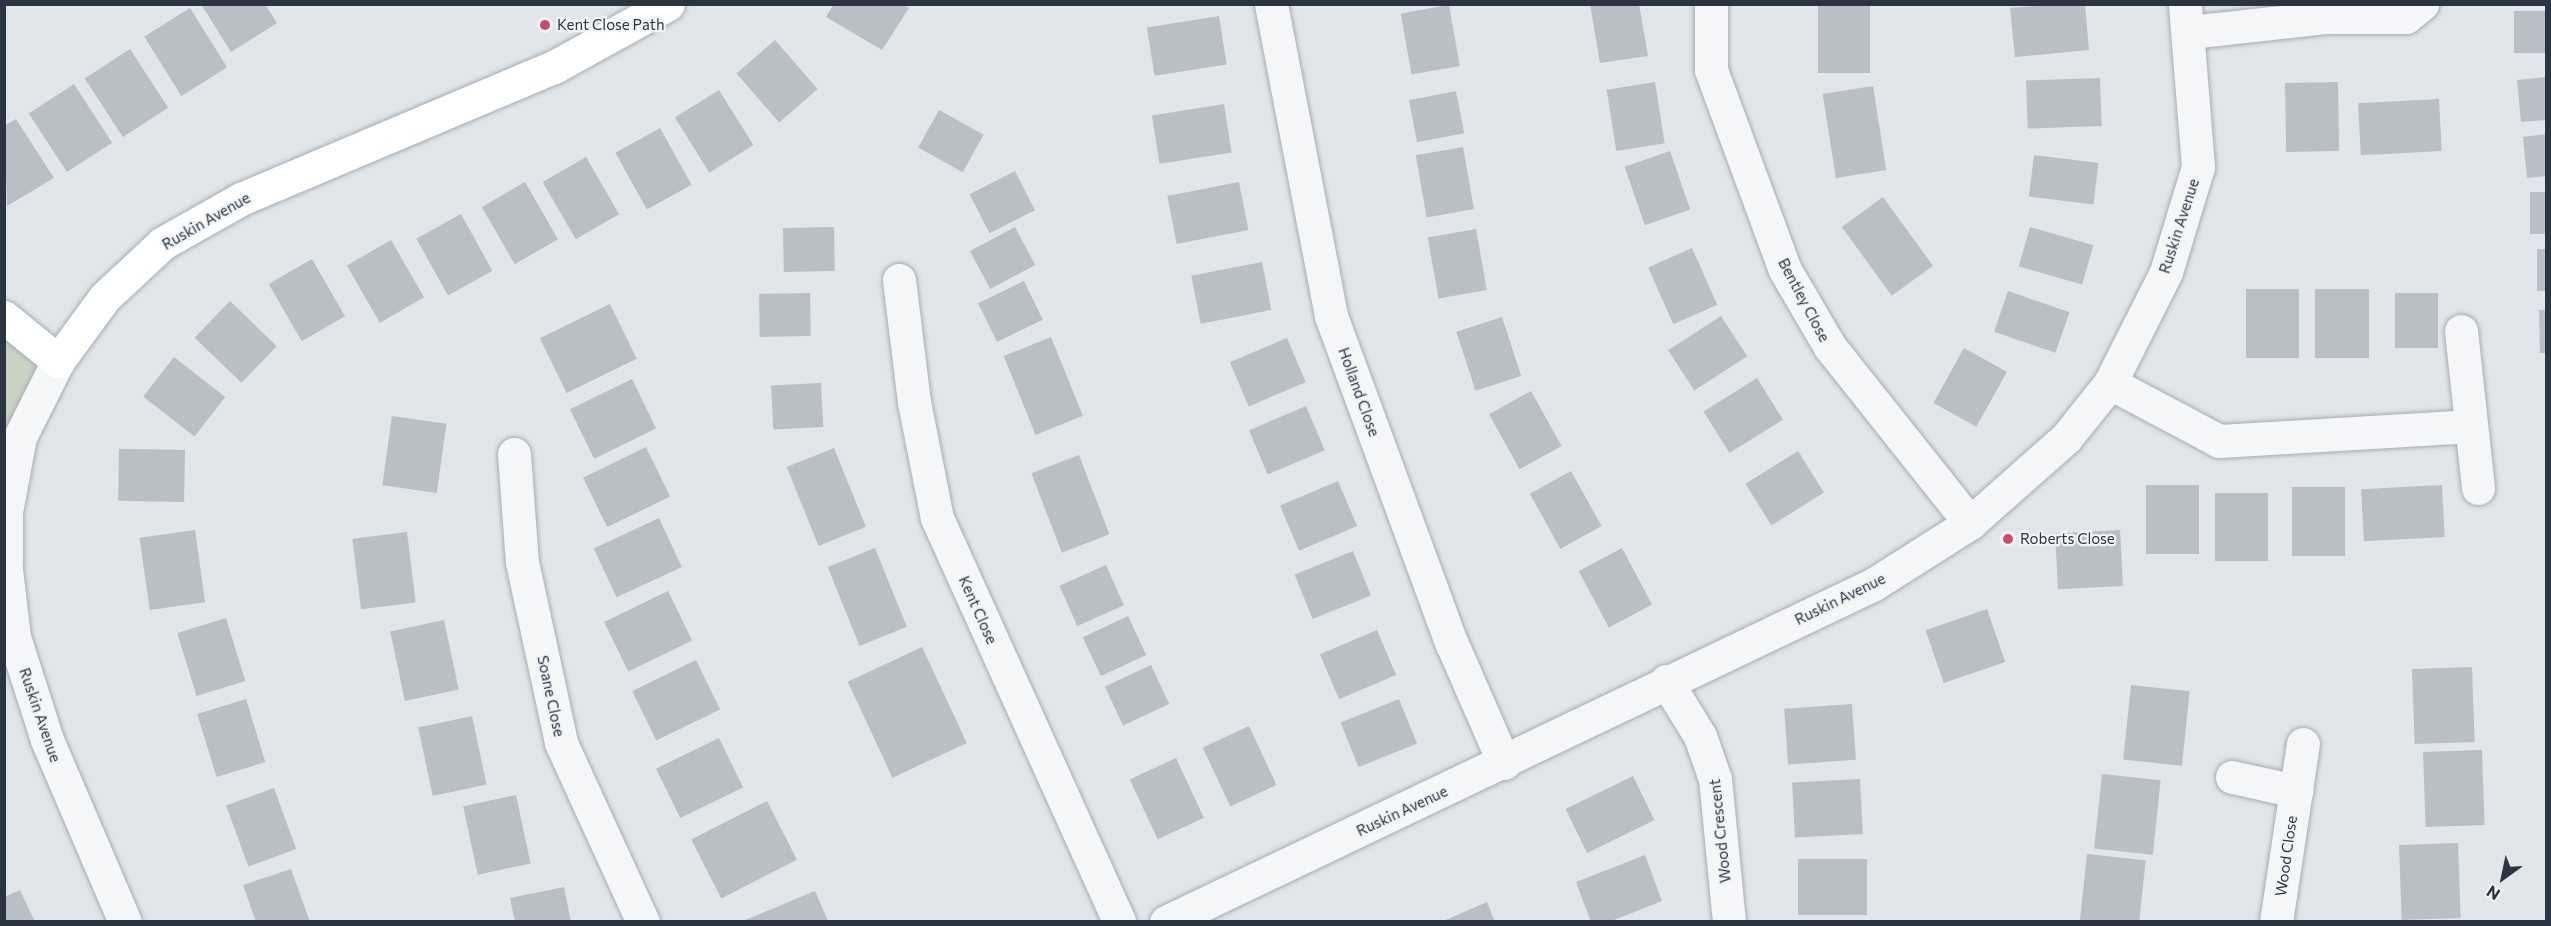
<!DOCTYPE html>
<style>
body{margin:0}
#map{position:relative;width:2551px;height:926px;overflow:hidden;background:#e1e6ea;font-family:Commissioner,sans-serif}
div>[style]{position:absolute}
.green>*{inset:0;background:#c9d3c3}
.building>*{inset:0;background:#b9bfc6;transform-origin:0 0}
.roads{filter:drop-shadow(0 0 2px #a6adb4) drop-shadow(0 0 2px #a6adb4)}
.street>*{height:33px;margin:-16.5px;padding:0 16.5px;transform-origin:16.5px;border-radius:16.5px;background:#f4f6f8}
.secondary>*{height:33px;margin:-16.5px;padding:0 16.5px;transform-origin:16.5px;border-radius:16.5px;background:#fff}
.dots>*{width:16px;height:16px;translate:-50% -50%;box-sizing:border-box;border:3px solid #f1f4f7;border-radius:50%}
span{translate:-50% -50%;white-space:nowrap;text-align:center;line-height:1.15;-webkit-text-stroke:4.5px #f1f4f7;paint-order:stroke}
.poi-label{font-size:15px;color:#2a3541}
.left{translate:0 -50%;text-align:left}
.street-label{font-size:15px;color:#2a3541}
.frame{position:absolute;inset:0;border:6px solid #2a3541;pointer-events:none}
.north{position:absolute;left:2473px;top:848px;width:60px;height:60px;-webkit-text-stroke:4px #f1f4f7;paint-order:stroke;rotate:213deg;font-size:16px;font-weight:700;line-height:24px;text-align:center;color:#2a3541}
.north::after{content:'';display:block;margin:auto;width:21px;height:27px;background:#2a3541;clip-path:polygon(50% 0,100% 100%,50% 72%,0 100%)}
</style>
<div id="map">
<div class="green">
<div style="clip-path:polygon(4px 317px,58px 361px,4px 512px)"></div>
</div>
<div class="building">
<div style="clip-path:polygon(201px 4px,265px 4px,277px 23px,231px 52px)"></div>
<div style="clip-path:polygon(834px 4px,903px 4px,909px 8px,882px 50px,826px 17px)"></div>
<div style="clip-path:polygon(1590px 4px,1639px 4px,1648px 56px,1600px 63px)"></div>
<div style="left:1818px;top:4px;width:52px;height:69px"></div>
<div style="clip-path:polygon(2056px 4px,2085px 4px,2089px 50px,2015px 57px,2010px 8px)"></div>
<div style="left:1449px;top:5px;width:62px;height:49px;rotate:80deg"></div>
<div style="left:190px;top:8px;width:70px;height:54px;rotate:58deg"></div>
<div style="left:2546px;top:11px;width:42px;height:32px;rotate:90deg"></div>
<div style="left:1219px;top:16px;width:49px;height:73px;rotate:81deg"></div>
<div style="left:775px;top:40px;width:65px;height:51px;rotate:49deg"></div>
<div style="left:130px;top:49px;width:70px;height:54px;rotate:57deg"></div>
<div style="clip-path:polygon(2546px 77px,2546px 120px,2521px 122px,2517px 80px)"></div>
<div style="left:2100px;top:78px;width:48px;height:74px;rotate:88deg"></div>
<div style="left:1655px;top:82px;width:62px;height:49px;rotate:81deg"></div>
<div style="left:2338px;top:82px;width:69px;height:53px;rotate:89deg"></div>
<div style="left:74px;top:84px;width:70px;height:54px;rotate:57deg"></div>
<div style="left:1873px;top:86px;width:85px;height:51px;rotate:81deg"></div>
<div style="left:719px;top:90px;width:65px;height:52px;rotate:58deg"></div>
<div style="left:1456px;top:91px;width:43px;height:48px;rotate:79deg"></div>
<div style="left:2439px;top:99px;width:52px;height:81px;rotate:87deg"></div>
<div style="left:1224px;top:104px;width:49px;height:73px;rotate:81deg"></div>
<div style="left:939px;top:110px;width:51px;height:43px;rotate:29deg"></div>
<div style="clip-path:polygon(16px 119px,54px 178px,7px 206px,4px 126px)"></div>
<div style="left:660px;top:128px;width:65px;height:51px;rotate:61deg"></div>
<div style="clip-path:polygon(2546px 134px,2546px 176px,2527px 178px,2523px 137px)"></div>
<div style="left:1463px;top:147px;width:63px;height:48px;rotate:80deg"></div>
<div style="left:1670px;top:151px;width:62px;height:48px;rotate:71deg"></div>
<div style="left:2034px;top:155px;width:65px;height:42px;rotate:7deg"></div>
<div style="left:586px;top:157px;width:66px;height:50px;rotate:60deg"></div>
<div style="left:1015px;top:171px;width:44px;height:51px;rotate:63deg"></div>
<div style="left:525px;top:182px;width:66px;height:50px;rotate:60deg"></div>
<div style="left:1239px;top:182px;width:49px;height:73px;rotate:79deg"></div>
<div style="left:2530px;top:192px;width:16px;height:42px"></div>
<div style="left:1883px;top:197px;width:85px;height:51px;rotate:54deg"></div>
<div style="left:461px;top:214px;width:65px;height:51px;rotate:61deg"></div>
<div style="left:834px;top:227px;width:44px;height:51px;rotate:89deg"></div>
<div style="left:1015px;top:227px;width:43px;height:51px;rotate:62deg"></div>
<div style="left:2030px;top:227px;width:66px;height:41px;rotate:16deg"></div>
<div style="left:1476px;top:229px;width:62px;height:49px;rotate:80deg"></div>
<div style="left:391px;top:240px;width:66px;height:51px;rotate:60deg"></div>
<div style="left:1692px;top:248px;width:62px;height:48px;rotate:66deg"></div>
<div style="left:2537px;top:249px;width:9px;height:42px"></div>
<div style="left:312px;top:259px;width:66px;height:50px;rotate:60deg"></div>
<div style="left:1262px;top:262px;width:49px;height:72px;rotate:79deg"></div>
<div style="left:1024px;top:281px;width:43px;height:51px;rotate:64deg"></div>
<div style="left:2246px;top:289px;width:53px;height:69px"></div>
<div style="left:2315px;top:289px;width:54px;height:69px"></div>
<div style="left:2008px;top:291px;width:65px;height:43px;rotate:19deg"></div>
<div style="left:810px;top:293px;width:43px;height:51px;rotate:89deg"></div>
<div style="left:2395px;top:293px;width:43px;height:55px"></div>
<div style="left:230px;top:301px;width:65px;height:51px;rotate:44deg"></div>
<div style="left:610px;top:304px;width:61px;height:78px;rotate:64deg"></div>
<div style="clip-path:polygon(2539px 310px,2546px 310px,2546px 353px,2540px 353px)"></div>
<div style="left:1721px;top:316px;width:48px;height:63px;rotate:57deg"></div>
<div style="left:1502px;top:317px;width:62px;height:48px;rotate:72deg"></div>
<div style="left:1051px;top:337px;width:85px;height:51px;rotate:68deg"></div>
<div style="left:1287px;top:338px;width:48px;height:62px;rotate:67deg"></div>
<div style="left:1964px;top:348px;width:49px;height:63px;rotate:29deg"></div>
<div style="left:174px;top:357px;width:65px;height:50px;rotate:38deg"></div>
<div style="left:1757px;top:378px;width:49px;height:63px;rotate:58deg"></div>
<div style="left:632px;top:379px;width:55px;height:69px;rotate:64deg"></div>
<div style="left:821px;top:383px;width:44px;height:50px;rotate:87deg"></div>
<div style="left:1531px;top:391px;width:63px;height:48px;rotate:61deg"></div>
<div style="left:1306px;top:406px;width:48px;height:62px;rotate:67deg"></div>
<div style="left:392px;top:416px;width:55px;height:70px;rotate:8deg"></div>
<div style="left:646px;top:447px;width:55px;height:70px;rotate:64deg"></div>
<div style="left:834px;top:448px;width:85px;height:51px;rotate:68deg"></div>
<div style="left:185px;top:450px;width:52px;height:66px;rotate:91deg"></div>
<div style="left:1798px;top:451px;width:49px;height:62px;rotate:58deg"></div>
<div style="left:1079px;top:455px;width:85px;height:51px;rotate:69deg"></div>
<div style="left:1571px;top:471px;width:63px;height:47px;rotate:61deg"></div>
<div style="left:1338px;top:481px;width:49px;height:63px;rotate:67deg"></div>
<div style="left:2146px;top:485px;width:53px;height:69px"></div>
<div style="left:2442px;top:485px;width:52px;height:81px;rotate:87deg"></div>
<div style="left:2292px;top:487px;width:53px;height:69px"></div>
<div style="left:2215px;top:493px;width:53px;height:68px"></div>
<div style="left:659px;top:518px;width:54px;height:72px;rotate:65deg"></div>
<div style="left:195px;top:530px;width:73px;height:56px;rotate:82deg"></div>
<div style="left:2120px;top:530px;width:56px;height:65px;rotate:87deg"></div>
<div style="left:407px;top:532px;width:71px;height:55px;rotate:83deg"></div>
<div style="left:875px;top:548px;width:85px;height:51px;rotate:68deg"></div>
<div style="left:1622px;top:548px;width:64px;height:49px;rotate:62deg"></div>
<div style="left:1353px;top:551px;width:48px;height:63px;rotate:68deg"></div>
<div style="left:1106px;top:565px;width:44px;height:51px;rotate:66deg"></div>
<div style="left:668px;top:591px;width:55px;height:71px;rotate:64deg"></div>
<div style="left:1987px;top:609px;width:56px;height:65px;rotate:71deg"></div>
<div style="left:1128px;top:616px;width:43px;height:50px;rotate:65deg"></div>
<div style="left:226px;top:618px;width:66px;height:51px;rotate:73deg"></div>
<div style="left:444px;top:620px;width:71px;height:55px;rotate:78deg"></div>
<div style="left:1377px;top:630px;width:49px;height:62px;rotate:67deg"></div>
<div style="left:922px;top:647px;width:106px;height:82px;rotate:65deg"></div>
<div style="left:696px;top:660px;width:55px;height:71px;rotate:64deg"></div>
<div style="left:1151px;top:665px;width:43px;height:51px;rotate:65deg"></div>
<div style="left:2472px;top:667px;width:75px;height:60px;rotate:88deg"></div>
<div style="left:2131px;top:685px;width:59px;height:75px;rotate:6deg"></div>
<div style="left:246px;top:699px;width:66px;height:51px;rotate:73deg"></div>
<div style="left:1399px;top:699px;width:48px;height:63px;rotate:68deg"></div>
<div style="left:1852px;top:704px;width:56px;height:68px;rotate:86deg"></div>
<div style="left:472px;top:716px;width:70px;height:55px;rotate:78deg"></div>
<div style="left:1249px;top:726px;width:65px;height:51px;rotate:65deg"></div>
<div style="left:719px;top:738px;width:55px;height:70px;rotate:64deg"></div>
<div style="left:2482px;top:750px;width:75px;height:59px;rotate:88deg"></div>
<div style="left:1176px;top:758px;width:66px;height:51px;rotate:65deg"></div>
<div style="left:2102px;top:774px;width:59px;height:75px;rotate:6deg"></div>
<div style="left:1633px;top:776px;width:49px;height:75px;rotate:64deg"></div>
<div style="left:1860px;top:779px;width:55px;height:68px;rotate:87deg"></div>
<div style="left:274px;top:788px;width:65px;height:51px;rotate:70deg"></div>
<div style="left:516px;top:795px;width:70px;height:54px;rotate:78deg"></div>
<div style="left:767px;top:801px;width:66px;height:85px;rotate:63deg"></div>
<div style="left:2458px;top:843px;width:75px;height:59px;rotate:88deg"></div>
<div style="left:2087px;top:854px;width:59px;height:69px;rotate:6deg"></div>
<div style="clip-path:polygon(1645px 855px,1662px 901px,1609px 922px,1591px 922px,1576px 882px)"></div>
<div style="left:1867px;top:859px;width:56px;height:69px;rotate:90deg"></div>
<div style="clip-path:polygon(291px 869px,310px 922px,256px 922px,243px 885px)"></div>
<div style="clip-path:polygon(564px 887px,571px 922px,515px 922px,510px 898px)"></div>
<div style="clip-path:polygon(20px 890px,35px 922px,4px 922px,4px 897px)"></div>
<div style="clip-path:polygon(815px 891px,828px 921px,743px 921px)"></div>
<div style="clip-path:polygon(1487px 902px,1495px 922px,1441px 922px)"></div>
</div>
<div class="roads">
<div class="street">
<div style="left:1271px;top:4px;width:318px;rotate:79.1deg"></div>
<div style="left:1331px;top:316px;width:350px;rotate:69.8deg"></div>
<div style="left:1452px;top:644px;width:130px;rotate:66.4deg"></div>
<div style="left:1711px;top:4px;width:66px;rotate:90deg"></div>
<div style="left:1711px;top:70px;width:213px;rotate:69.7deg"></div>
<div style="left:1785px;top:270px;width:89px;rotate:59.7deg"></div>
<div style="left:1830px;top:347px;width:225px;rotate:51.5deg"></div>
<div style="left:2190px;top:32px;width:136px;rotate:-6.3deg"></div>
<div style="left:2325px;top:17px;width:81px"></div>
<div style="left:2406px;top:17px;width:21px;rotate:-39deg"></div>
<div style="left:899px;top:280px;width:123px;rotate:83deg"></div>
<div style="left:914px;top:402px;width:118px;rotate:78.8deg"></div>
<div style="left:937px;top:518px;width:443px;rotate:65.7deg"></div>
<div style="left:2461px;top:331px;width:158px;rotate:83.8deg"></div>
<div style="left:58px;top:361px;width:85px;rotate:116.6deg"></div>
<div style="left:20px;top:437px;width:76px;rotate:100.6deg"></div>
<div style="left:6px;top:512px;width:57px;rotate:90deg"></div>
<div style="left:6px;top:569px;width:68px;rotate:83.3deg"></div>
<div style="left:14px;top:637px;width:108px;rotate:72.2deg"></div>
<div style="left:47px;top:740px;width:198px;rotate:66.8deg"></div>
<div style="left:2110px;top:383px;width:123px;rotate:28deg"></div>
<div style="left:2219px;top:441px;width:250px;rotate:-3.4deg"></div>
<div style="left:514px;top:454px;width:108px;rotate:85.8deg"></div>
<div style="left:522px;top:562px;width:185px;rotate:77.8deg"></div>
<div style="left:561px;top:743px;width:197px;rotate:65.4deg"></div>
<div style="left:1666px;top:681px;width:65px;rotate:58.3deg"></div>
<div style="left:1700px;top:736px;width:46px;rotate:70.8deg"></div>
<div style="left:1715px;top:779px;width:144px;rotate:84.4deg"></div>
<div style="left:2232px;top:777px;width:66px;rotate:12.3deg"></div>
<div style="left:1166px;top:922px;width:785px;rotate:-25.52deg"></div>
<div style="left:1874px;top:584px;width:114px;rotate:-32.4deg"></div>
<div style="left:1970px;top:523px;width:128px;rotate:-41.5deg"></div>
<div style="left:2066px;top:438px;width:70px;rotate:-51.3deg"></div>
<div style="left:2110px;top:383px;width:124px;rotate:-63.2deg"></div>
<div style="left:2166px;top:272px;width:110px;rotate:-73.1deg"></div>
<div style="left:2198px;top:167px;width:164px;rotate:-94.6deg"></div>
<div style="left:2276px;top:922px;width:180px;rotate:-81.4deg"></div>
</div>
<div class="secondary">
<div style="left:4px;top:317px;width:70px;rotate:39.2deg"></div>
<div style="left:58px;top:361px;width:79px;rotate:-53.7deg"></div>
<div style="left:105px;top:297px;width:79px;rotate:-43deg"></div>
<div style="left:163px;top:243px;width:90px;rotate:-29.4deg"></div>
<div style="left:241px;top:199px;width:340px;rotate:-22.9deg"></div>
<div style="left:554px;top:67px;width:130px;rotate:-28.9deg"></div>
</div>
</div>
<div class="dots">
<div style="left:545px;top:25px;background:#cb4a6d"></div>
<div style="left:2008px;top:539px;background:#cb4a6d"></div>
</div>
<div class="poi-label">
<span class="left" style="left:557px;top:25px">Kent Close Path</span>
<span class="left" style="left:2020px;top:539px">Roberts Close</span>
</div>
<div class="street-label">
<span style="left:206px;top:221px;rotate:-30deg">Ruskin Avenue</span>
<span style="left:2179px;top:226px;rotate:-72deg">Ruskin Avenue</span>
<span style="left:1804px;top:300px;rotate:62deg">Bentley Close</span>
<span style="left:1359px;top:392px;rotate:70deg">Holland Close</span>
<span style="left:1840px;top:599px;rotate:-26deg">Ruskin Avenue</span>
<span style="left:978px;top:610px;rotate:66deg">Kent Close</span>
<span style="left:551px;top:696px;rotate:78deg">Soane Close</span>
<span style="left:40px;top:715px;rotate:71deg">Ruskin Avenue</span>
<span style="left:1402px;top:811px;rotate:-25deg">Ruskin Avenue</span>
<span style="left:1720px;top:831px;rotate:-96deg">Wood Crescent</span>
<span style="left:2286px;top:856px;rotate:-82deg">Wood Close</span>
</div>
<div class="frame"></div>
<div class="north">N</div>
</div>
